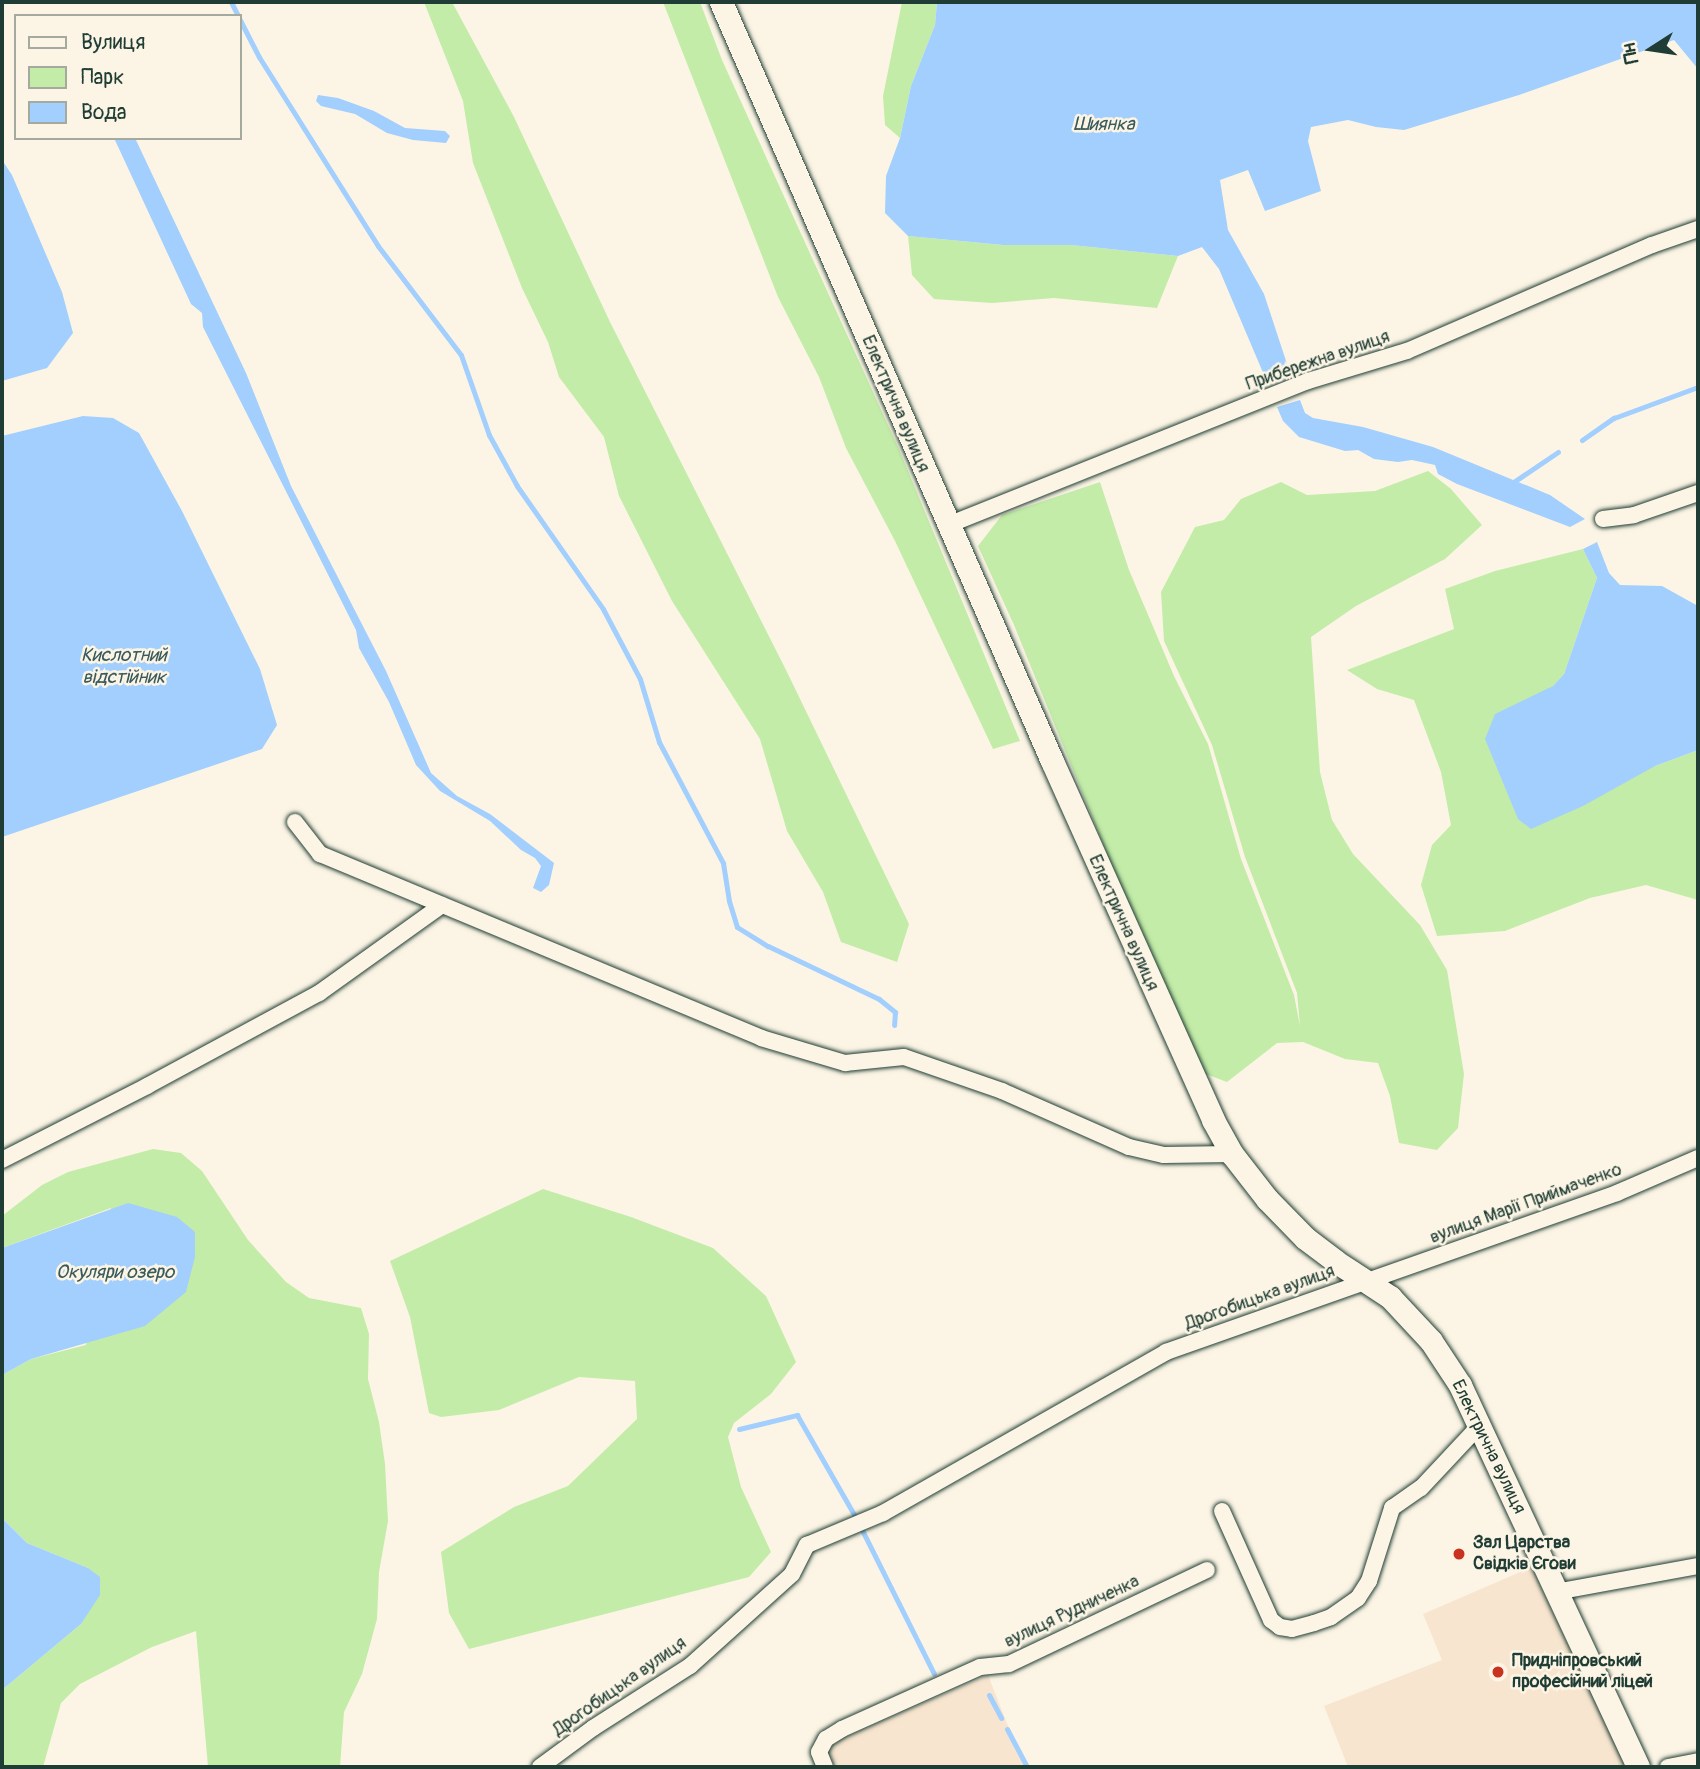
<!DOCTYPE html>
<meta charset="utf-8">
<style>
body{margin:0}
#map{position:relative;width:1700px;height:1769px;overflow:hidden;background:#fcf5e5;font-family:Pangolin,sans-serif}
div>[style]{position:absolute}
.built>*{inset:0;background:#f7e5cf}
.green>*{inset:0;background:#c3eca8}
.water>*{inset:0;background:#a2cffd}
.stream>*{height:5px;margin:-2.5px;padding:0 2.5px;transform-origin:2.5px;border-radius:2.5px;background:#a2cffd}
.roads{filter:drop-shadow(0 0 2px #1f3d34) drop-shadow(0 0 2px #1f3d34)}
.street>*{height:16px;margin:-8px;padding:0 8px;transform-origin:8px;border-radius:8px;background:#fcf5e5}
.secondary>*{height:23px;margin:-11.5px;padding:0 11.5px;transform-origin:11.5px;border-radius:11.5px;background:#fcf5e5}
.dots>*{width:19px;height:19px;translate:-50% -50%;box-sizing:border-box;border:4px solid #fcf5e5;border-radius:50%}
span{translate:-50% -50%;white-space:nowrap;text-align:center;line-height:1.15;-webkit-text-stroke:5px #fcf5e5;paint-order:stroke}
.street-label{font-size:18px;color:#1f3d34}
.poi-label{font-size:18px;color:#1f3d34;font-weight:700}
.left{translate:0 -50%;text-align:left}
.water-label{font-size:19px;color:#395a5c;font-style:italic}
.frame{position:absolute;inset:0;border:4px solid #1f3d34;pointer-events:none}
.legend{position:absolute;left:14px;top:14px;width:228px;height:126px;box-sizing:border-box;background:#fcf5e5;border:2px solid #a4ab9e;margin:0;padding:9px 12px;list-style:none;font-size:21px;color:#1f3d34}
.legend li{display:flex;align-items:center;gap:14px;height:35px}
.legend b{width:35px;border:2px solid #a4ab9e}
.north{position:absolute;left:1616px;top:14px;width:70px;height:70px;-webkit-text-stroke:5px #fcf5e5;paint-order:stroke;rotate:258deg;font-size:19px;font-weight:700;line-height:28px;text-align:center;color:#1f3d34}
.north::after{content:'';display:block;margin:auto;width:24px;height:32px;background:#1f3d34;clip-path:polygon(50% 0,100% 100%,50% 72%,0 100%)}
</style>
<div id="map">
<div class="built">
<div style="clip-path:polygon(1532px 1567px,1626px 1767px,1348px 1767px,1324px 1706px,1442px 1660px,1423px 1614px)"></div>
<div style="clip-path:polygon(988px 1675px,1024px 1767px,835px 1767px,826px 1746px)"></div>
</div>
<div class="green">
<div style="clip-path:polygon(424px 2px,452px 2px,514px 117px,610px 322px,786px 670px,909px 924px,897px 962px,841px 942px,823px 892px,787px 831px,760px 739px,672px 601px,619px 496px,604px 437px,559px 377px,548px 342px,522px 288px,473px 163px,463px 101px)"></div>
<div style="clip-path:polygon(663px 2px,700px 2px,722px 60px,899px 449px,1020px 741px,993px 749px,895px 541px,846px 448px,819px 377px,778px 297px)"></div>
<div style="clip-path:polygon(902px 2px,937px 2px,935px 25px,911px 86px,900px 138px,885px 125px,883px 96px)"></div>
<div style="clip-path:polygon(908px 236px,1003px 245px,1071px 245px,1178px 256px,1157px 308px,1054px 298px,992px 303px,934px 299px,912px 275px)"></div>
<div style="clip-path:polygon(1428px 471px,1451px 489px,1482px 525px,1445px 559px,1356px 606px,1311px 637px,1320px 772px,1332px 820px,1353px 854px,1420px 925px,1447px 970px,1464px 1074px,1458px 1128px,1437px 1150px,1399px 1143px,1390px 1096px,1378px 1063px,1345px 1059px,1303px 1042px,1277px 1043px,1227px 1082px,1195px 1070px,1014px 625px,978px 546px,1002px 515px,1100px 482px,1129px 570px,1174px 676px,1208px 744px,1241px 859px,1294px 995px,1300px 1026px,1297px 993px,1245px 857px,1212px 745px,1164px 641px,1161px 592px,1195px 527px,1224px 520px,1241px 499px,1281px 482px,1307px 495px,1375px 491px)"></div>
<div style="clip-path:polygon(1583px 549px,1597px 578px,1564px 674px,1553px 686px,1533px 698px,1655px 766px,1698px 750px,1698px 900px,1646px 885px,1590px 898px,1505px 931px,1437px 936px,1421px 885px,1432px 845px,1451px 825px,1441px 772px,1414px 700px,1377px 689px,1347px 670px,1454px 629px,1445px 589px,1495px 571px)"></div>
<div style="clip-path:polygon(153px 1149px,181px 1153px,202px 1171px,248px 1240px,286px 1282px,309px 1298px,361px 1308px,369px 1334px,368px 1379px,379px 1422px,385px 1464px,388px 1521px,379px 1572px,377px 1619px,362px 1674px,344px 1712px,340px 1767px,208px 1767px,196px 1631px,152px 1647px,80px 1684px,61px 1703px,43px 1767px,2px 1767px,2px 1690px,81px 1624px,88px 1568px,27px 1543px,2px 1518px,2px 1375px,31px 1359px,86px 1345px,111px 1208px,2px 1248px,2px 1216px,42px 1185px,68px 1172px)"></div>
<div style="clip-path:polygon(543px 1189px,631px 1217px,713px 1248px,766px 1296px,796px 1362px,771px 1394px,734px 1423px,728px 1437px,741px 1487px,771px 1552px,749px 1577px,469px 1649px,449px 1613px,441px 1552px,514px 1507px,568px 1486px,637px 1419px,635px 1381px,579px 1377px,499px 1410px,441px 1417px,429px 1413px,410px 1317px,390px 1261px)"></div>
</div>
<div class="water">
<div style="clip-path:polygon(937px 2px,1698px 2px,1698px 69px,1674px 40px,1519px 95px,1404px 130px,1376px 127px,1348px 120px,1311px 127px,1308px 141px,1321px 191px,1265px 211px,1248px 170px,1220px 180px,1228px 230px,1264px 294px,1290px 373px,1267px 382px,1219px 269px,1202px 247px,1178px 256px,1071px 245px,1003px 245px,908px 236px,885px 213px,886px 176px,900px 138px,911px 86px,935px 25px)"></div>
<div style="clip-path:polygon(318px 95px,338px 98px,374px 111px,405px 128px,445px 131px,450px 136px,446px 143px,413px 140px,387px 133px,355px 114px,321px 106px,316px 101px)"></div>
<div style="clip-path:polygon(114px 138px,135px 138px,246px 373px,291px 486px,386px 671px,431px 773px,457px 796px,490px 814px,554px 863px,549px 885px,541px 892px,533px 888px,541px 866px,535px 858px,521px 850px,490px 821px,440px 791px,416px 765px,389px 702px,359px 648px,356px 630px,203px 327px,202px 313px,191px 304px)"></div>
<div style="clip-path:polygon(2px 160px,12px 175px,62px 292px,73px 333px,47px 368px,2px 381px)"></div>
<div style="clip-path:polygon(1300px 400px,1305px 413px,1313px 418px,1363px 427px,1433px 447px,1550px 495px,1585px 519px,1570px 527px,1457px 484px,1438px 474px,1435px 465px,1412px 460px,1398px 462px,1374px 459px,1358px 450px,1345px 451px,1299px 437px,1283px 421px,1277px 407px)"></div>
<div style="clip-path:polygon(83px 416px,113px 418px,139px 433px,182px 511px,260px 669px,277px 725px,262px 749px,2px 837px,2px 436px)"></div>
<div style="clip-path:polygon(1597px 542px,1609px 573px,1620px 585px,1662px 586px,1698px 606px,1698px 750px,1655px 766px,1583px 806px,1531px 829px,1518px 819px,1485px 739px,1495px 714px,1553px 686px,1564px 674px,1597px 578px,1583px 549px)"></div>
<div style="clip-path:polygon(128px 1203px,177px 1217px,195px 1232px,195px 1257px,186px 1292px,145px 1326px,31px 1359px,2px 1375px,2px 1248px)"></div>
<div style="clip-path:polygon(2px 1518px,27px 1543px,88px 1568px,100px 1577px,100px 1595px,81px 1624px,2px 1690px)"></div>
</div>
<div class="stream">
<div style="left:231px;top:2px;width:16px;rotate:63deg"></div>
<div style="left:240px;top:20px;width:42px;rotate:62.8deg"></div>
<div style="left:259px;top:57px;width:223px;rotate:57.8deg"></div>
<div style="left:378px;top:246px;width:137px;rotate:52.7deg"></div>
<div style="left:461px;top:355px;width:85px;rotate:70.7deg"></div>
<div style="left:489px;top:435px;width:58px;rotate:61.2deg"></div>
<div style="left:517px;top:486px;width:150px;rotate:55deg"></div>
<div style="left:603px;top:609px;width:79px;rotate:62.1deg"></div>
<div style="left:640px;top:679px;width:66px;rotate:73.2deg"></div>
<div style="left:659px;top:742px;width:137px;rotate:62.1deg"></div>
<div style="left:723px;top:863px;width:38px;rotate:81deg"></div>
<div style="left:729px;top:901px;width:27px;rotate:73deg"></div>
<div style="left:737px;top:927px;width:36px;rotate:32deg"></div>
<div style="left:768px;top:946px;width:123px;rotate:25.5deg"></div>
<div style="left:879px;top:999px;width:21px;rotate:39deg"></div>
<div style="left:895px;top:1012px;width:13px;rotate:94deg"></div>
<div style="left:1582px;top:440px;width:39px;rotate:-35deg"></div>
<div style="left:1614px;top:418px;width:90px;rotate:-20.3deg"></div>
<div style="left:1509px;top:485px;width:59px;rotate:-34deg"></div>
<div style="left:739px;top:1429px;width:60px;rotate:-13.6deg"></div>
<div style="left:797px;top:1415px;width:119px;rotate:60.2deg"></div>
<div style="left:856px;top:1518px;width:174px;rotate:63.4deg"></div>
<div style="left:989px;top:1695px;width:26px;rotate:62deg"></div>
<div style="left:1007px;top:1729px;width:43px;rotate:62.2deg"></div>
</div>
<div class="roads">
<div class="street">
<div style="left:1603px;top:519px;width:31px;rotate:-7deg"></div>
<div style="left:1634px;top:515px;width:68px;rotate:-19deg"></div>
<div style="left:948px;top:525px;width:388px;rotate:-21.8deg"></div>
<div style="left:1308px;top:381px;width:103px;rotate:-16.9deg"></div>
<div style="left:1407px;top:351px;width:267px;rotate:-23.4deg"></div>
<div style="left:1652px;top:245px;width:49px;rotate:-19.2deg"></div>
<div style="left:295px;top:822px;width:41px;rotate:52deg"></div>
<div style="left:320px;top:854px;width:478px;rotate:22.6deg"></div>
<div style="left:761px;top:1038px;width:88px;rotate:16.6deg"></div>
<div style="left:845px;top:1063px;width:59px;rotate:-5.8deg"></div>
<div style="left:904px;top:1057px;width:104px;rotate:19.1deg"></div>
<div style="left:1002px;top:1091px;width:139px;rotate:23.8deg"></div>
<div style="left:1129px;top:1147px;width:36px;rotate:13deg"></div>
<div style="left:1164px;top:1155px;width:68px;rotate:-0.8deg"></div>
<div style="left:2px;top:1160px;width:163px;rotate:-27deg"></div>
<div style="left:147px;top:1086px;width:196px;rotate:-28.4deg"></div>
<div style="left:319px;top:993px;width:151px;rotate:-35.6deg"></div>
<div style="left:1222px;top:1511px;width:120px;rotate:65.8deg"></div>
<div style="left:1271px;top:1620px;width:11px;rotate:38deg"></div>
<div style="left:1280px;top:1627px;width:12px;rotate:9deg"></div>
<div style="left:1292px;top:1629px;width:23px;rotate:-15deg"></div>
<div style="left:1314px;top:1623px;width:18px;rotate:-19deg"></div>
<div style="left:1331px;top:1617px;width:33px;rotate:-35deg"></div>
<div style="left:1358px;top:1598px;width:20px;rotate:-57deg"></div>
<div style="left:1369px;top:1581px;width:77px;rotate:-72.5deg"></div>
<div style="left:1392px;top:1508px;width:35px;rotate:-35deg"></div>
<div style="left:1421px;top:1488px;width:85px;rotate:-46.9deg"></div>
<div style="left:1556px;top:1592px;width:144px;rotate:-10.4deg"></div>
<div style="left:540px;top:1767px;width:66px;rotate:-36.3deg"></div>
<div style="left:593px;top:1728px;width:115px;rotate:-32.6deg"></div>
<div style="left:690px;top:1666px;width:137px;rotate:-42deg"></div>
<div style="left:792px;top:1574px;width:33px;rotate:-63deg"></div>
<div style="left:807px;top:1545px;width:82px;rotate:-22.8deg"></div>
<div style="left:883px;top:1513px;width:326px;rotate:-29.6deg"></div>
<div style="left:1166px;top:1352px;width:478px;rotate:-19.4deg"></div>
<div style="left:1617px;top:1193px;width:88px;rotate:-23.4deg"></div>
<div style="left:825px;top:1767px;width:16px;rotate:-112deg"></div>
<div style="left:819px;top:1752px;width:15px;rotate:-62deg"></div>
<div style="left:826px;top:1739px;width:19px;rotate:-32deg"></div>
<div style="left:842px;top:1729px;width:151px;rotate:-24.2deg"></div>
<div style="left:980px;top:1667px;width:29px;rotate:-6deg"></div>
<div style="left:1009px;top:1664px;width:219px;rotate:-25.4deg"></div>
<div style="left:1668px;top:1767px;width:31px;rotate:-11deg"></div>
</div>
<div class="secondary">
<div style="left:721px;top:2px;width:828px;rotate:66.44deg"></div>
<div style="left:1052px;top:761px;width:393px;rotate:65.8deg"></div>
<div style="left:1213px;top:1120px;width:39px;rotate:61deg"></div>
<div style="left:1232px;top:1154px;width:57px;rotate:52.1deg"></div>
<div style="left:1267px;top:1199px;width:54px;rotate:45.7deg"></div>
<div style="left:1305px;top:1238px;width:38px;rotate:37deg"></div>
<div style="left:1335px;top:1261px;width:66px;rotate:33.2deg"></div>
<div style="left:1390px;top:1297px;width:60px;rotate:47deg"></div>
<div style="left:1431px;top:1341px;width:53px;rotate:56.6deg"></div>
<div style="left:1460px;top:1385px;width:421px;rotate:65deg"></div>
</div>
</div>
<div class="dots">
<div style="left:1459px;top:1554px;background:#c8321e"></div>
<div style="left:1498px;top:1672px;background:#c8321e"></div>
</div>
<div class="street-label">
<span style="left:1318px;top:361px;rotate:-19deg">Прибережна вулиця</span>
<span style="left:895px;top:404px;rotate:67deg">Електрична вулиця</span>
<span style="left:1123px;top:923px;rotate:66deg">Електрична вулиця</span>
<span style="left:1526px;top:1204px;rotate:-20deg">вулиця Марії Приймаченко</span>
<span style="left:1260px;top:1298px;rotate:-20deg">Дрогобицька вулиця</span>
<span style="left:1488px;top:1447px;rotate:64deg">Електрична вулиця</span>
<span style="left:1072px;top:1612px;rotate:-25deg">вулиця Рудниченка</span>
<span style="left:620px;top:1687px;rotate:-35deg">Дрогобицька вулиця</span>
</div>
<div class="poi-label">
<span class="left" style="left:1473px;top:1554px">Зал Царства<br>Свідків Єгови</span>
<span class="left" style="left:1512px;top:1672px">Придніпровський<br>професійний ліцей</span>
</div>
<div class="water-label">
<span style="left:1104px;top:125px">Шиянка</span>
<span style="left:124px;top:667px">Кислотний<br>відстійник</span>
<span style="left:115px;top:1273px">Окуляри озеро</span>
</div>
<div class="frame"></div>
<ul class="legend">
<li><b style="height:9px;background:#fcf5e5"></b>Вулиця</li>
<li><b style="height:19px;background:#c3eca8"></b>Парк</li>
<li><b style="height:19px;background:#a2cffd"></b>Вода</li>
</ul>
<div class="north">Пн</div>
</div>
